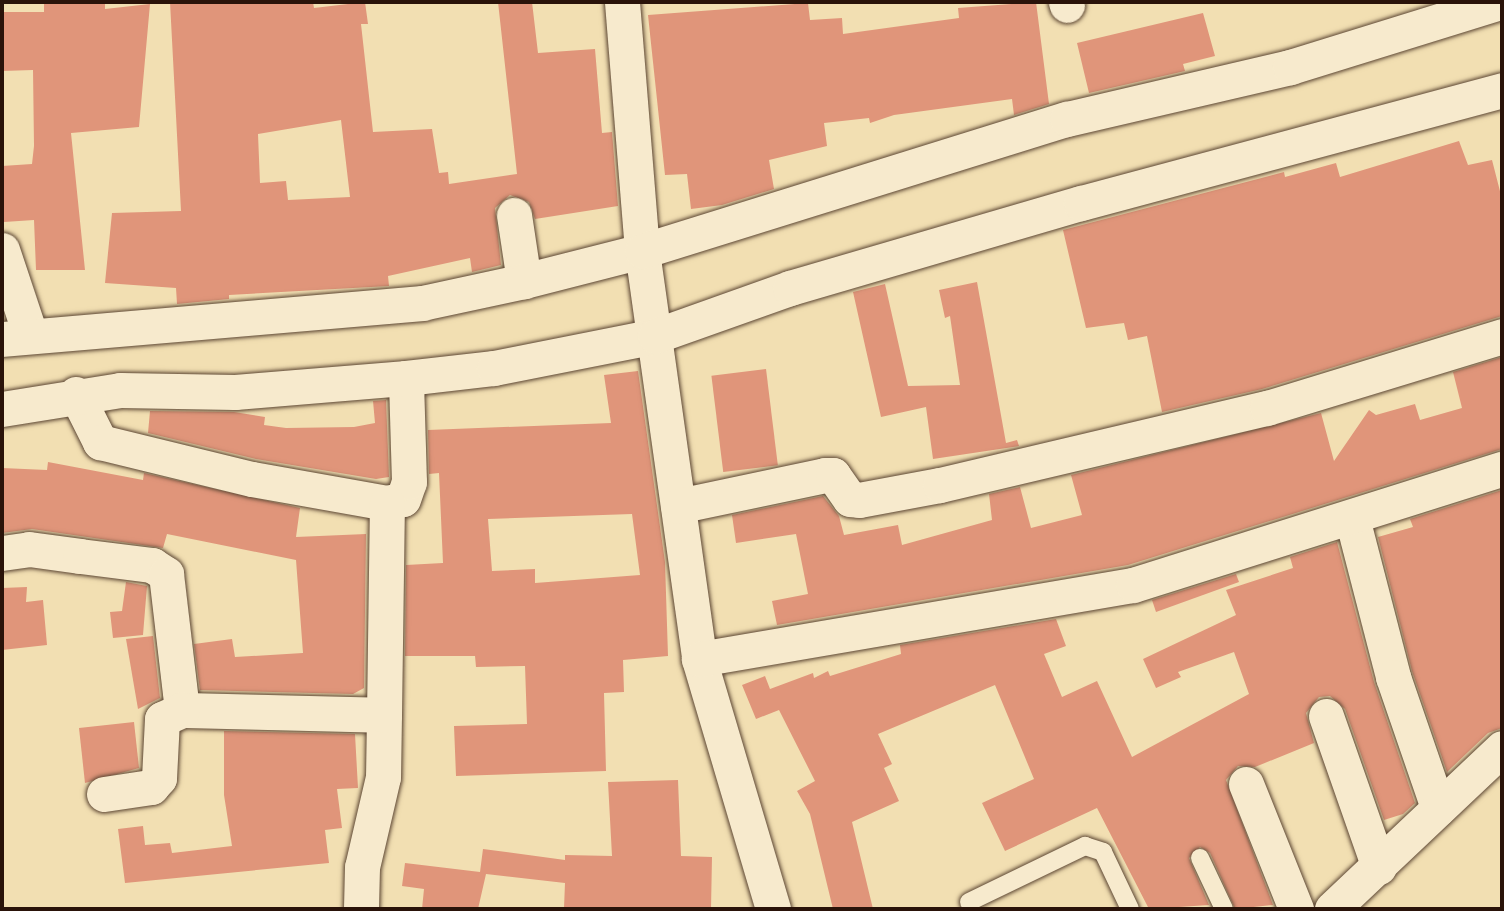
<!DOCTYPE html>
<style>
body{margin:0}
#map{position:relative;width:1504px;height:911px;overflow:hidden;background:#f2dfb2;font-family:Cardo,serif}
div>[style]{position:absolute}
.building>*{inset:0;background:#e0957a;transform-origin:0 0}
.roads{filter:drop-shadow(0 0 2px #5c4633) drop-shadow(0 0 2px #5c4633)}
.service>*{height:18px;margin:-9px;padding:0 9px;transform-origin:9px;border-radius:9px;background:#f7eacd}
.minor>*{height:35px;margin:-17.5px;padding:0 17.5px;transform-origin:17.5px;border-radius:17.5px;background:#f7eacd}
span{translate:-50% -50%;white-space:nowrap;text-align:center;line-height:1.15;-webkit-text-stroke:5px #f7eacd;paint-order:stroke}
.frame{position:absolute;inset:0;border:4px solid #2a1309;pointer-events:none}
</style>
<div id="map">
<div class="building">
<div style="clip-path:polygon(44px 2px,105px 2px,105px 9px,150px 4px,139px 127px,71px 133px,85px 270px,36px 270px,34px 220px,4px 222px,2px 166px,32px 164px,34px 146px,33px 70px,2px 71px,2px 12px,44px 12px)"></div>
<div style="clip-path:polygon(evenodd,170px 2px,313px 2px,314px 8px,365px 2px,368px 24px,361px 24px,373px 132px,432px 129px,439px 173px,448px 172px,449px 184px,517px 174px,498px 2px,532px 2px,538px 53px,595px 49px,602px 133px,612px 132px,618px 206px,535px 219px,529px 202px,510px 195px,495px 208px,501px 265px,472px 272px,470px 258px,388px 276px,389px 286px,229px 295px,229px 299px,177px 304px,176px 288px,105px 283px,112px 213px,181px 211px,170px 2px,341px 120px,350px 197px,288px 200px,286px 181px,260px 183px,258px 134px,341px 120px)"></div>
<div style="clip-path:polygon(1036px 2px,1049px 104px,1014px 115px,1012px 99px,894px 115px,870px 123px,869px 118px,824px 123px,827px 146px,769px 160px,774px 189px,722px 205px,691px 209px,687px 174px,665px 175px,648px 15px,808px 3px,810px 20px,842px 18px,843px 34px,959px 18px,958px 8px)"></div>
<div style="clip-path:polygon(1203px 13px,1215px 56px,1183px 64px,1185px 71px,1089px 93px,1077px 43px)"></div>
<div style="clip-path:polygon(1459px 141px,1468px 165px,1492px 160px,1502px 199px,1502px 316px,1262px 389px,1162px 412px,1147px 336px,1128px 340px,1124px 323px,1086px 328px,1063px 230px,1284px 172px,1285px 177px,1336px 163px,1340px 177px)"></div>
<div style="clip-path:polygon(977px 282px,1006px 443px,1017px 440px,1019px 446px,933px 459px,926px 407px,881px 417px,853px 292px,885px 284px,908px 386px,960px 385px,950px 316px,945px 318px,939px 290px)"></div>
<div style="clip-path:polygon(1502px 357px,1502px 449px,1128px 565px,777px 625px,772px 601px,808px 594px,796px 534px,736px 543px,732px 515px,823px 496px,839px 516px,844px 535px,898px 525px,902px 545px,992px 520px,989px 494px,1020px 487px,1031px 528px,1082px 515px,1071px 475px,1321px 413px,1334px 461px,1369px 410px,1376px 415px,1415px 404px,1420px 420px,1462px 408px,1453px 372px)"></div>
<div style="left:766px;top:369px;width:97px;height:55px;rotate:83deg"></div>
<div style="clip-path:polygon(evenodd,638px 371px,665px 562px,668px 656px,623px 660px,624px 692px,604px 693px,606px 771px,456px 776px,454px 726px,527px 724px,525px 666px,476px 667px,475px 656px,405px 656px,406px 565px,443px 563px,439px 473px,429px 474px,428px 430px,611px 423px,604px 375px,638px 371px,632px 514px,640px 575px,535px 583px,535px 569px,492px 571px,488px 519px,632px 514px)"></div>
<div style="clip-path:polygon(386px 400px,389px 477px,376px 479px,256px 459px,148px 433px,150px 411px,234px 412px,265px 417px,264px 425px,286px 428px,354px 427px,375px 423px,373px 401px)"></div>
<div style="clip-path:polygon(48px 462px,143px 480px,144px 473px,300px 508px,296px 537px,366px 534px,364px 688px,353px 694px,200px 690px,194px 644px,232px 639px,235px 657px,303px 653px,296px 560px,167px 534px,163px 548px,32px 529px,2px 533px,2px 468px,47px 470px)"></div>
<div style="clip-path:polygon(1502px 490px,1502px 728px,1488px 733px,1447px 772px,1412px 671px,1378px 537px,1413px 527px,1410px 519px)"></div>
<div style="clip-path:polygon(1337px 542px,1374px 682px,1415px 803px,1403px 814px,1384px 820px,1345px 709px,1330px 696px,1319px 697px,1306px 713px,1314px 743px,1255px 767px,1238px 766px,1226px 780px,1273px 905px,1235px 909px,1210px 853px,1200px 847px,1189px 858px,1209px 905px,1149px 909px,1097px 808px,1005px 851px,982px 803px,1034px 779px,995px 685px,878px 734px,892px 764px,884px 768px,899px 801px,852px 822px,873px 909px,833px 909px,810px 814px,797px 791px,815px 781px,779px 710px,756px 719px,742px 685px,765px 676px,770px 689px,813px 673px,814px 678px,828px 671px,830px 676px,901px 654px,900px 645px,1056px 619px,1066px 646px,1044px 654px,1062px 697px,1097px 681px,1132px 757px,1249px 694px,1234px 652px,1178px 672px,1181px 677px,1156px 688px,1143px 659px,1236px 615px,1226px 590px,1293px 568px,1290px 557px)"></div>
<div style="clip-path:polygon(1236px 574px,1239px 582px,1156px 612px,1152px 600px)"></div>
<div style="clip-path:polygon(126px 582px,147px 586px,143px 635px,113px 638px,110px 612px,122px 611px)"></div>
<div style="clip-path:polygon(27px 587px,26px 602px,43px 600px,47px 645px,2px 650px,2px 588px)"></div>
<div style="clip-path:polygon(153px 636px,160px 698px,138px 709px,126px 639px)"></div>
<div style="clip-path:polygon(134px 722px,139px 768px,85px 783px,79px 728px)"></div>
<div style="clip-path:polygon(224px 731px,355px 734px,358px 788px,337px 789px,342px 828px,325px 830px,329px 863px,125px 883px,118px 829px,143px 826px,145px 845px,170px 843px,172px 853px,232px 846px,224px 795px)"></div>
<div style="clip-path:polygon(678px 780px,681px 856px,712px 857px,711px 909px,564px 908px,565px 883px,486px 874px,478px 909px,422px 909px,424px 889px,402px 886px,405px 863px,480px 872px,483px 849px,565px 860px,565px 855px,612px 856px,608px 782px)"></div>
</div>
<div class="roads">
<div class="service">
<div style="left:1200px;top:858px;width:56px;rotate:64.8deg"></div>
<div style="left:969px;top:902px;width:129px;rotate:-25.8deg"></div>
<div style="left:1085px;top:846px;width:19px;rotate:18deg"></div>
<div style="left:1103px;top:852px;width:63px;rotate:64.7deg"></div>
</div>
<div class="minor">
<div style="left:622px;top:2px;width:250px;rotate:85.4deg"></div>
<div style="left:642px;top:251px;width:412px;rotate:82deg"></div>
<div style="left:699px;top:659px;width:261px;rotate:73.5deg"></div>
<div style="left:1066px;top:2px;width:3px;rotate:72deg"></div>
<div style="left:514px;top:215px;width:67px;rotate:81.4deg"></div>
<div style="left:2px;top:250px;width:89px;rotate:71.6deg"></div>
<div style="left:2px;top:339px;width:422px;rotate:-4.9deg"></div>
<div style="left:422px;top:303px;width:104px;rotate:-12.2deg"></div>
<div style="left:524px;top:281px;width:122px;rotate:-14.3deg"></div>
<div style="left:642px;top:251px;width:445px;rotate:-17.3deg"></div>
<div style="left:1067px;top:119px;width:229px;rotate:-13.1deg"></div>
<div style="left:1290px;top:67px;width:220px;rotate:-17.2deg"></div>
<div style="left:76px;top:394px;width:54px;rotate:63.4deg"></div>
<div style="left:100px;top:442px;width:156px;rotate:13.7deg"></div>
<div style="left:252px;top:479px;width:137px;rotate:10.1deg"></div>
<div style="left:387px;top:503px;width:16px;rotate:-14deg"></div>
<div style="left:403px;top:499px;width:18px;rotate:-71deg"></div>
<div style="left:409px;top:482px;width:104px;rotate:-91.7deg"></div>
<div style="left:2px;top:409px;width:120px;rotate:-9.1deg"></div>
<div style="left:120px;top:390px;width:115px;rotate:1deg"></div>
<div style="left:235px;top:392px;width:172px;rotate:-4.7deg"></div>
<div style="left:406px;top:378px;width:89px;rotate:-6.5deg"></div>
<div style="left:494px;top:368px;width:164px;rotate:-11.2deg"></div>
<div style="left:655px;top:336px;width:143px;rotate:-19.6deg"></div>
<div style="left:790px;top:288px;width:303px;rotate:-16.3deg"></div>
<div style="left:1081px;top:203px;width:436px;rotate:-15deg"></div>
<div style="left:678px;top:506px;width:150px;rotate:-11.9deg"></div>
<div style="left:825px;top:475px;width:8px"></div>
<div style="left:833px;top:475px;width:29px;rotate:55deg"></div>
<div style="left:850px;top:499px;width:9px;rotate:6deg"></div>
<div style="left:859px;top:500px;width:82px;rotate:-10.5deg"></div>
<div style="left:940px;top:485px;width:336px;rotate:-13.3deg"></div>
<div style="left:1267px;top:408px;width:246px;rotate:-17deg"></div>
<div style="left:1352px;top:518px;width:164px;rotate:75.5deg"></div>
<div style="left:1393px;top:677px;width:139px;rotate:71deg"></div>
<div style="left:2px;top:553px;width:27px;rotate:-8deg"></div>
<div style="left:29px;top:549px;width:51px;rotate:7.8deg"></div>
<div style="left:80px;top:556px;width:73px;rotate:7.1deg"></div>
<div style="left:152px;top:565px;width:17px;rotate:33deg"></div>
<div style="left:166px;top:574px;width:137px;rotate:83.3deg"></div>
<div style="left:182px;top:710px;width:202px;rotate:1.4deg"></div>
<div style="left:384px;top:715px;width:62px;rotate:90.9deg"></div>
<div style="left:383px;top:777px;width:92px;rotate:103.1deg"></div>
<div style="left:362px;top:867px;width:42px;rotate:91.4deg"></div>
<div style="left:699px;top:659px;width:440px;rotate:-9.7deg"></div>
<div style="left:1133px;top:585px;width:387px;rotate:-17.5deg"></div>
<div style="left:384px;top:715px;width:212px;rotate:-89.2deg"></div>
<div style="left:1326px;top:716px;width:160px;rotate:70.7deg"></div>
<div style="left:1246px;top:784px;width:135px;rotate:68.2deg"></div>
<div style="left:104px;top:794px;width:48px;rotate:-8.5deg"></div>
<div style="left:151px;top:787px;width:12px;rotate:-48deg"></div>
<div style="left:159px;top:778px;width:59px;rotate:-87.1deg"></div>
<div style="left:162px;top:719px;width:22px;rotate:-24deg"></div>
<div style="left:1332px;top:909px;width:234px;rotate:-43.4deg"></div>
</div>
</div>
<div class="frame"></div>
</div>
